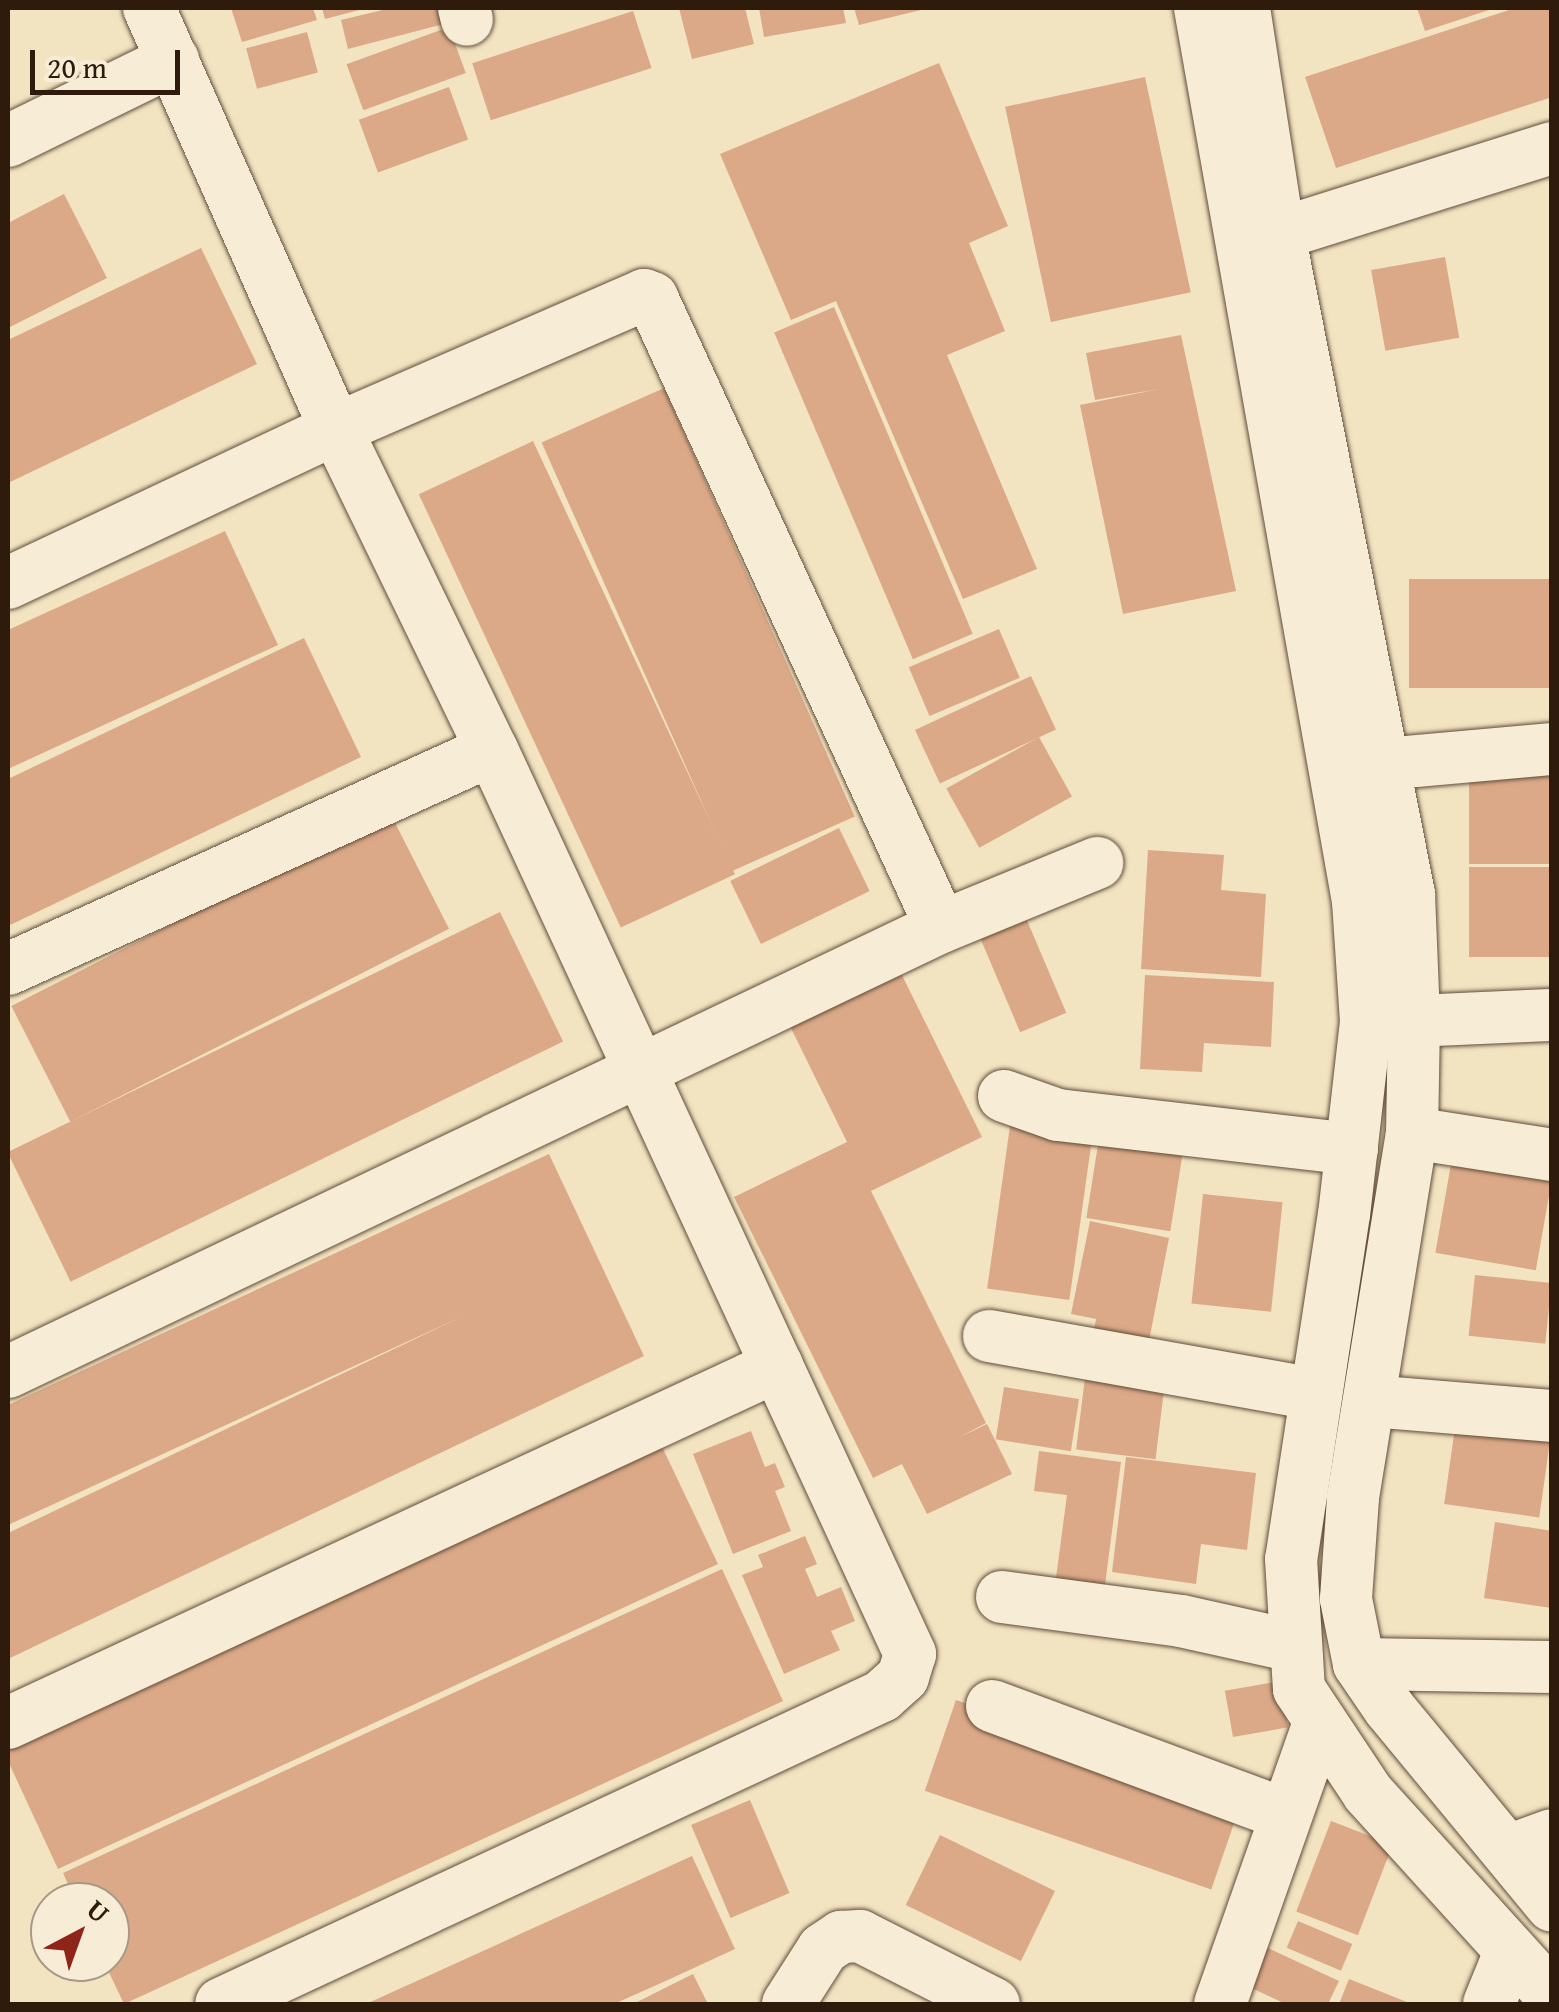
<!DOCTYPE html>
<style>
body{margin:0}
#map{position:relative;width:1559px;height:2012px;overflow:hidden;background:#f2e3c1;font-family:"Gentium Book Plus",serif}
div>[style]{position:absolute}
.building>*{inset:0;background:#dca988;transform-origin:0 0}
.roads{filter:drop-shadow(0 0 2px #604d39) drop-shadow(0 0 2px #604d39)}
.minor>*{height:52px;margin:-26px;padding:0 26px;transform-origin:26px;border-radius:26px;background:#f7edd7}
span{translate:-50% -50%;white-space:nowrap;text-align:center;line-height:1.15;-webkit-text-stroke:9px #f7edd7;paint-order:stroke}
.frame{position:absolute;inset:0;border:10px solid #2f1b0c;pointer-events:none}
.north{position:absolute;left:30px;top:1882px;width:100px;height:100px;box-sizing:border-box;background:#f7edd7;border:2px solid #a79986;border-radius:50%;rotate:41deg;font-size:28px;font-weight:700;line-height:40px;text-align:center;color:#2f1b0c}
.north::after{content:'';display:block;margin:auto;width:35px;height:45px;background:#8f2418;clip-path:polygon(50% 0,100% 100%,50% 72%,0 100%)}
.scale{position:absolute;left:30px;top:50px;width:150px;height:45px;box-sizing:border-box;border:5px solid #2f1b0c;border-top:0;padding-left:12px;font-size:30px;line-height:35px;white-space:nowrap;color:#2f1b0c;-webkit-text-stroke:8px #f7edd7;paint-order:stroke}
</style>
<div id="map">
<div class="building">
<div style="clip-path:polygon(231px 8px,313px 8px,317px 20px,242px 42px)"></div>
<div style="clip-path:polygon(322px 8px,363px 8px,363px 9px,325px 19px)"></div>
<div style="clip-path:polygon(391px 8px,452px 8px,455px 21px,348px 49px,341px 20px)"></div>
<div style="clip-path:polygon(679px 8px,745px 8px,754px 44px,692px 59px)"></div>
<div style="clip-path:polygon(759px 8px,843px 8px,846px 23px,764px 37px)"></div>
<div style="clip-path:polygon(854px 8px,925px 8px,925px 9px,859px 25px)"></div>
<div style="clip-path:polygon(1417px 8px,1495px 8px,1425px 31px)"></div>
<div style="clip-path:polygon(1515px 8px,1552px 8px,1552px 97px,1336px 168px,1305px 77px)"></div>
<div style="left:633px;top:11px;width:60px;height:169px;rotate:72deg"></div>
<div style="left:449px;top:27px;width:49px;height:109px;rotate:70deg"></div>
<div style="left:307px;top:32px;width:42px;height:63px;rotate:75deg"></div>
<div style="clip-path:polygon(939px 63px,1008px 226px,969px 243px,1005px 331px,947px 355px,1037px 569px,963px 599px,836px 301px,791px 320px,720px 154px)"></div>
<div style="left:1145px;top:77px;width:220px;height:143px;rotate:78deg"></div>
<div style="left:449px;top:87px;width:56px;height:96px;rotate:70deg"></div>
<div style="clip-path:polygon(64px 194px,107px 278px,8px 328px,8px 223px)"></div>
<div style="clip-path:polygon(201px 248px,257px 364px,8px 483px,8px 340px)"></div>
<div style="left:1445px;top:257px;width:82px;height:75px;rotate:80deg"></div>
<div style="left:834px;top:307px;width:355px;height:65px;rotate:67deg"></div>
<div style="clip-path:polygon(1181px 335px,1236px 591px,1123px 614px,1080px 405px,1159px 389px,1095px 400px,1086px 353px)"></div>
<div style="left:664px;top:388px;width:469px;height:134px;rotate:66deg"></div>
<div style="left:533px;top:441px;width:478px;height:126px;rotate:65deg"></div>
<div style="clip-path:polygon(225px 531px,278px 645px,8px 769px,8px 630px)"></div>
<div style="left:1552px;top:579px;width:109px;height:143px;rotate:90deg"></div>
<div style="left:999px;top:629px;width:53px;height:98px;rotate:67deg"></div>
<div style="clip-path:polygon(304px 638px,361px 757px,8px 926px,8px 779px)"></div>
<div style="left:1031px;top:676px;width:59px;height:128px;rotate:65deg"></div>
<div style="left:1039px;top:737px;width:68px;height:106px;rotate:61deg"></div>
<div style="left:1552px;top:752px;width:112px;height:83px;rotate:90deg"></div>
<div style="left:390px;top:813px;width:130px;height:425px;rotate:63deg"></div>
<div style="left:839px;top:828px;width:70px;height:121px;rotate:64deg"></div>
<div style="clip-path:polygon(1148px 850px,1224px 855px,1221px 890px,1266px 894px,1261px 977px,1141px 969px)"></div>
<div style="left:1552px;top:867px;width:90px;height:83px;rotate:90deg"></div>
<div style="left:500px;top:912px;width:144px;height:548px;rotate:64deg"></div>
<div style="left:1026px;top:918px;width:103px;height:50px;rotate:67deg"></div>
<div style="clip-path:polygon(894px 959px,982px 1137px,871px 1191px,986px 1423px,960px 1437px,987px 1424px,1012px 1474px,927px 1514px,902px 1464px,873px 1478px,734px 1197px,847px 1142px,784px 1014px)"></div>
<div style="clip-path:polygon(1145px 975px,1274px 982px,1271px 1047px,1204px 1043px,1202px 1072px,1140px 1069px)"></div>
<div style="left:1010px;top:1126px;width:83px;height:164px;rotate:8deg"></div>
<div style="left:1100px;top:1132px;width:85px;height:87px;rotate:9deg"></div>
<div style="clip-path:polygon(549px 1154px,644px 1356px,8px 1659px,8px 1533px,461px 1317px,8px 1525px,8px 1405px)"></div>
<div style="left:1451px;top:1164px;width:102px;height:90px;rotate:10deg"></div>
<div style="left:1203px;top:1194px;width:80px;height:110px;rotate:6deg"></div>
<div style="clip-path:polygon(1090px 1221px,1169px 1238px,1149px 1341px,1094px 1330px,1096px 1319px,1071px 1314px)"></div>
<div style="left:1475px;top:1275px;width:77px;height:61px;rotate:6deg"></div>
<div style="left:1086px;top:1369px;width:80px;height:81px;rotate:7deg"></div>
<div style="left:1004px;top:1387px;width:76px;height:53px;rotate:9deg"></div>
<div style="left:1457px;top:1413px;width:96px;height:92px;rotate:8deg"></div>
<div style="clip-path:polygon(751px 1431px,765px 1467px,775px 1463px,785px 1487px,775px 1491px,791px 1531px,733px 1554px,693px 1454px)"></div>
<div style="clip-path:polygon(655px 1432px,718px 1564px,58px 1869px,8px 1761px,8px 1731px)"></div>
<div style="clip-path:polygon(1039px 1451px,1121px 1462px,1105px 1585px,1056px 1578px,1067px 1495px,1034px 1491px)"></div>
<div style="clip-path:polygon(1126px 1457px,1256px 1473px,1247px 1550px,1201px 1544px,1196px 1584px,1112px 1572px)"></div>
<div style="clip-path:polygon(1495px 1522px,1552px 1531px,1552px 1608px,1484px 1598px)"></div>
<div style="clip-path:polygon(805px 1536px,817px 1564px,805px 1569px,817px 1597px,841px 1587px,855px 1621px,831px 1631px,840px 1650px,784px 1674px,742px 1575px,763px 1567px,758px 1555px)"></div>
<div style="clip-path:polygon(722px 1569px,783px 1701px,124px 2004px,104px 1962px,110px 1962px,110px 1902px,76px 1902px,63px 1873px)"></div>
<div style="left:1280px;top:1681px;width:47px;height:56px;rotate:80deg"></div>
<div style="left:956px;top:1700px;width:303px;height:96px;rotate:19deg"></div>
<div style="left:750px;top:1800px;width:101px;height:64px;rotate:67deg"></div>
<div style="left:1331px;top:1821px;width:66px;height:97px;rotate:21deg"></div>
<div style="left:940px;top:1835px;width:128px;height:78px;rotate:26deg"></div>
<div style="clip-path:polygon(692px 1856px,735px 1949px,670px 1979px,614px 2004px,366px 2004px)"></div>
<div style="left:1298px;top:1921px;width:59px;height:29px;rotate:23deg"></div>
<div style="clip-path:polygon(1257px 1943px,1339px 1981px,1328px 2004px,1286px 2004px,1238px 1982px)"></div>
<div style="clip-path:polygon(693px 1974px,708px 2004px,633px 2004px)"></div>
<div style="clip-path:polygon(1349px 1979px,1412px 2004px,1339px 2004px)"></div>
</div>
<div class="roads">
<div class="minor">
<div style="left:149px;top:8px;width:461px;rotate:66.1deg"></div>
<div style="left:336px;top:429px;width:357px;rotate:64.1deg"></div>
<div style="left:492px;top:750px;width:996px;rotate:65.18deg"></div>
<div style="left:910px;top:1654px;width:24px;rotate:107deg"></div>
<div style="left:903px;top:1677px;width:28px;rotate:138deg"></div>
<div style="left:882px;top:1696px;width:729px;rotate:155.02deg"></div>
<div style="left:464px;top:8px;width:12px;rotate:76deg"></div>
<div style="left:1200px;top:8px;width:907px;rotate:79.97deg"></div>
<div style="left:1358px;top:901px;width:121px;rotate:86.2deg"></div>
<div style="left:1366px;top:1022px;width:193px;rotate:96.5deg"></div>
<div style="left:1344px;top:1214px;width:349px;rotate:98.7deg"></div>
<div style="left:1291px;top:1559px;width:130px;rotate:86.5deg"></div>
<div style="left:1299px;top:1689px;width:125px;rotate:56.4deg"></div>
<div style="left:1368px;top:1793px;width:274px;rotate:47.8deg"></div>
<div style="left:1244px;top:8px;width:229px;rotate:81.2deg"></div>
<div style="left:1279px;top:234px;width:673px;rotate:78.86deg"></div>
<div style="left:1409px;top:894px;width:127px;rotate:87.7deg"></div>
<div style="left:1414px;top:1021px;width:112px;rotate:91deg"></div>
<div style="left:1412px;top:1133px;width:370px;rotate:99.2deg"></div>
<div style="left:1353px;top:1498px;width:101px;rotate:94deg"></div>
<div style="left:1346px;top:1599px;width:66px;rotate:78.7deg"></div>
<div style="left:1359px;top:1664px;width:53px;rotate:55.7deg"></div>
<div style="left:1389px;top:1708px;width:256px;rotate:50.5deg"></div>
<div style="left:8px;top:141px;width:184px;rotate:-26.1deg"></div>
<div style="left:1279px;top:234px;width:286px;rotate:-17.5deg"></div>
<div style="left:8px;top:583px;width:362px;rotate:-25.2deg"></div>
<div style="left:336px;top:429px;width:336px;rotate:-23.5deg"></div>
<div style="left:644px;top:295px;width:9px;rotate:21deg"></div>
<div style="left:652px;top:298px;width:692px;rotate:65.32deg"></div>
<div style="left:1349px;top:767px;width:204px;rotate:-5.1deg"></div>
<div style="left:8px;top:969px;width:531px;rotate:-24.35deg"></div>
<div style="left:1414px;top:1021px;width:138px;rotate:-2.5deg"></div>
<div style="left:1004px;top:1096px;width:57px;rotate:19.4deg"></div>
<div style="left:1058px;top:1115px;width:296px;rotate:6.6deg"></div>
<div style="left:1412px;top:1133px;width:142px;rotate:8.9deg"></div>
<div style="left:989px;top:1336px;width:331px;rotate:10.1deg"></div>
<div style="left:8px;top:1372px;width:1034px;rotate:-25.5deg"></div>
<div style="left:941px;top:927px;width:169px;rotate:-22.3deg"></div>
<div style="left:1370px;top:1401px;width:183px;rotate:4.7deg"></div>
<div style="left:1002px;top:1597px;width:181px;rotate:7.6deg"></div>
<div style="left:1181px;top:1621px;width:116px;rotate:12.5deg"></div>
<div style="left:1359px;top:1664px;width:193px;rotate:0.9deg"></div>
<div style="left:992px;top:1706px;width:311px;rotate:20.3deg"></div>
<div style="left:8px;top:1723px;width:848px;rotate:-24.9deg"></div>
<div style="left:1508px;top:1851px;width:47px;rotate:-20deg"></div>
<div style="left:788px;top:2004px;width:65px;rotate:-57.5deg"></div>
<div style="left:823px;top:1949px;width:22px;rotate:-34deg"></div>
<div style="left:841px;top:1937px;width:19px;rotate:-3deg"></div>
<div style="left:860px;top:1936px;width:150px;rotate:26.9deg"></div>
<div style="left:1220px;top:2004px;width:298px;rotate:-70.6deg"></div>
<div style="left:1489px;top:2004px;width:56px;rotate:-68deg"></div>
</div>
</div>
<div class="frame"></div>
<div class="north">U</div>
<div class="scale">20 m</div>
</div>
